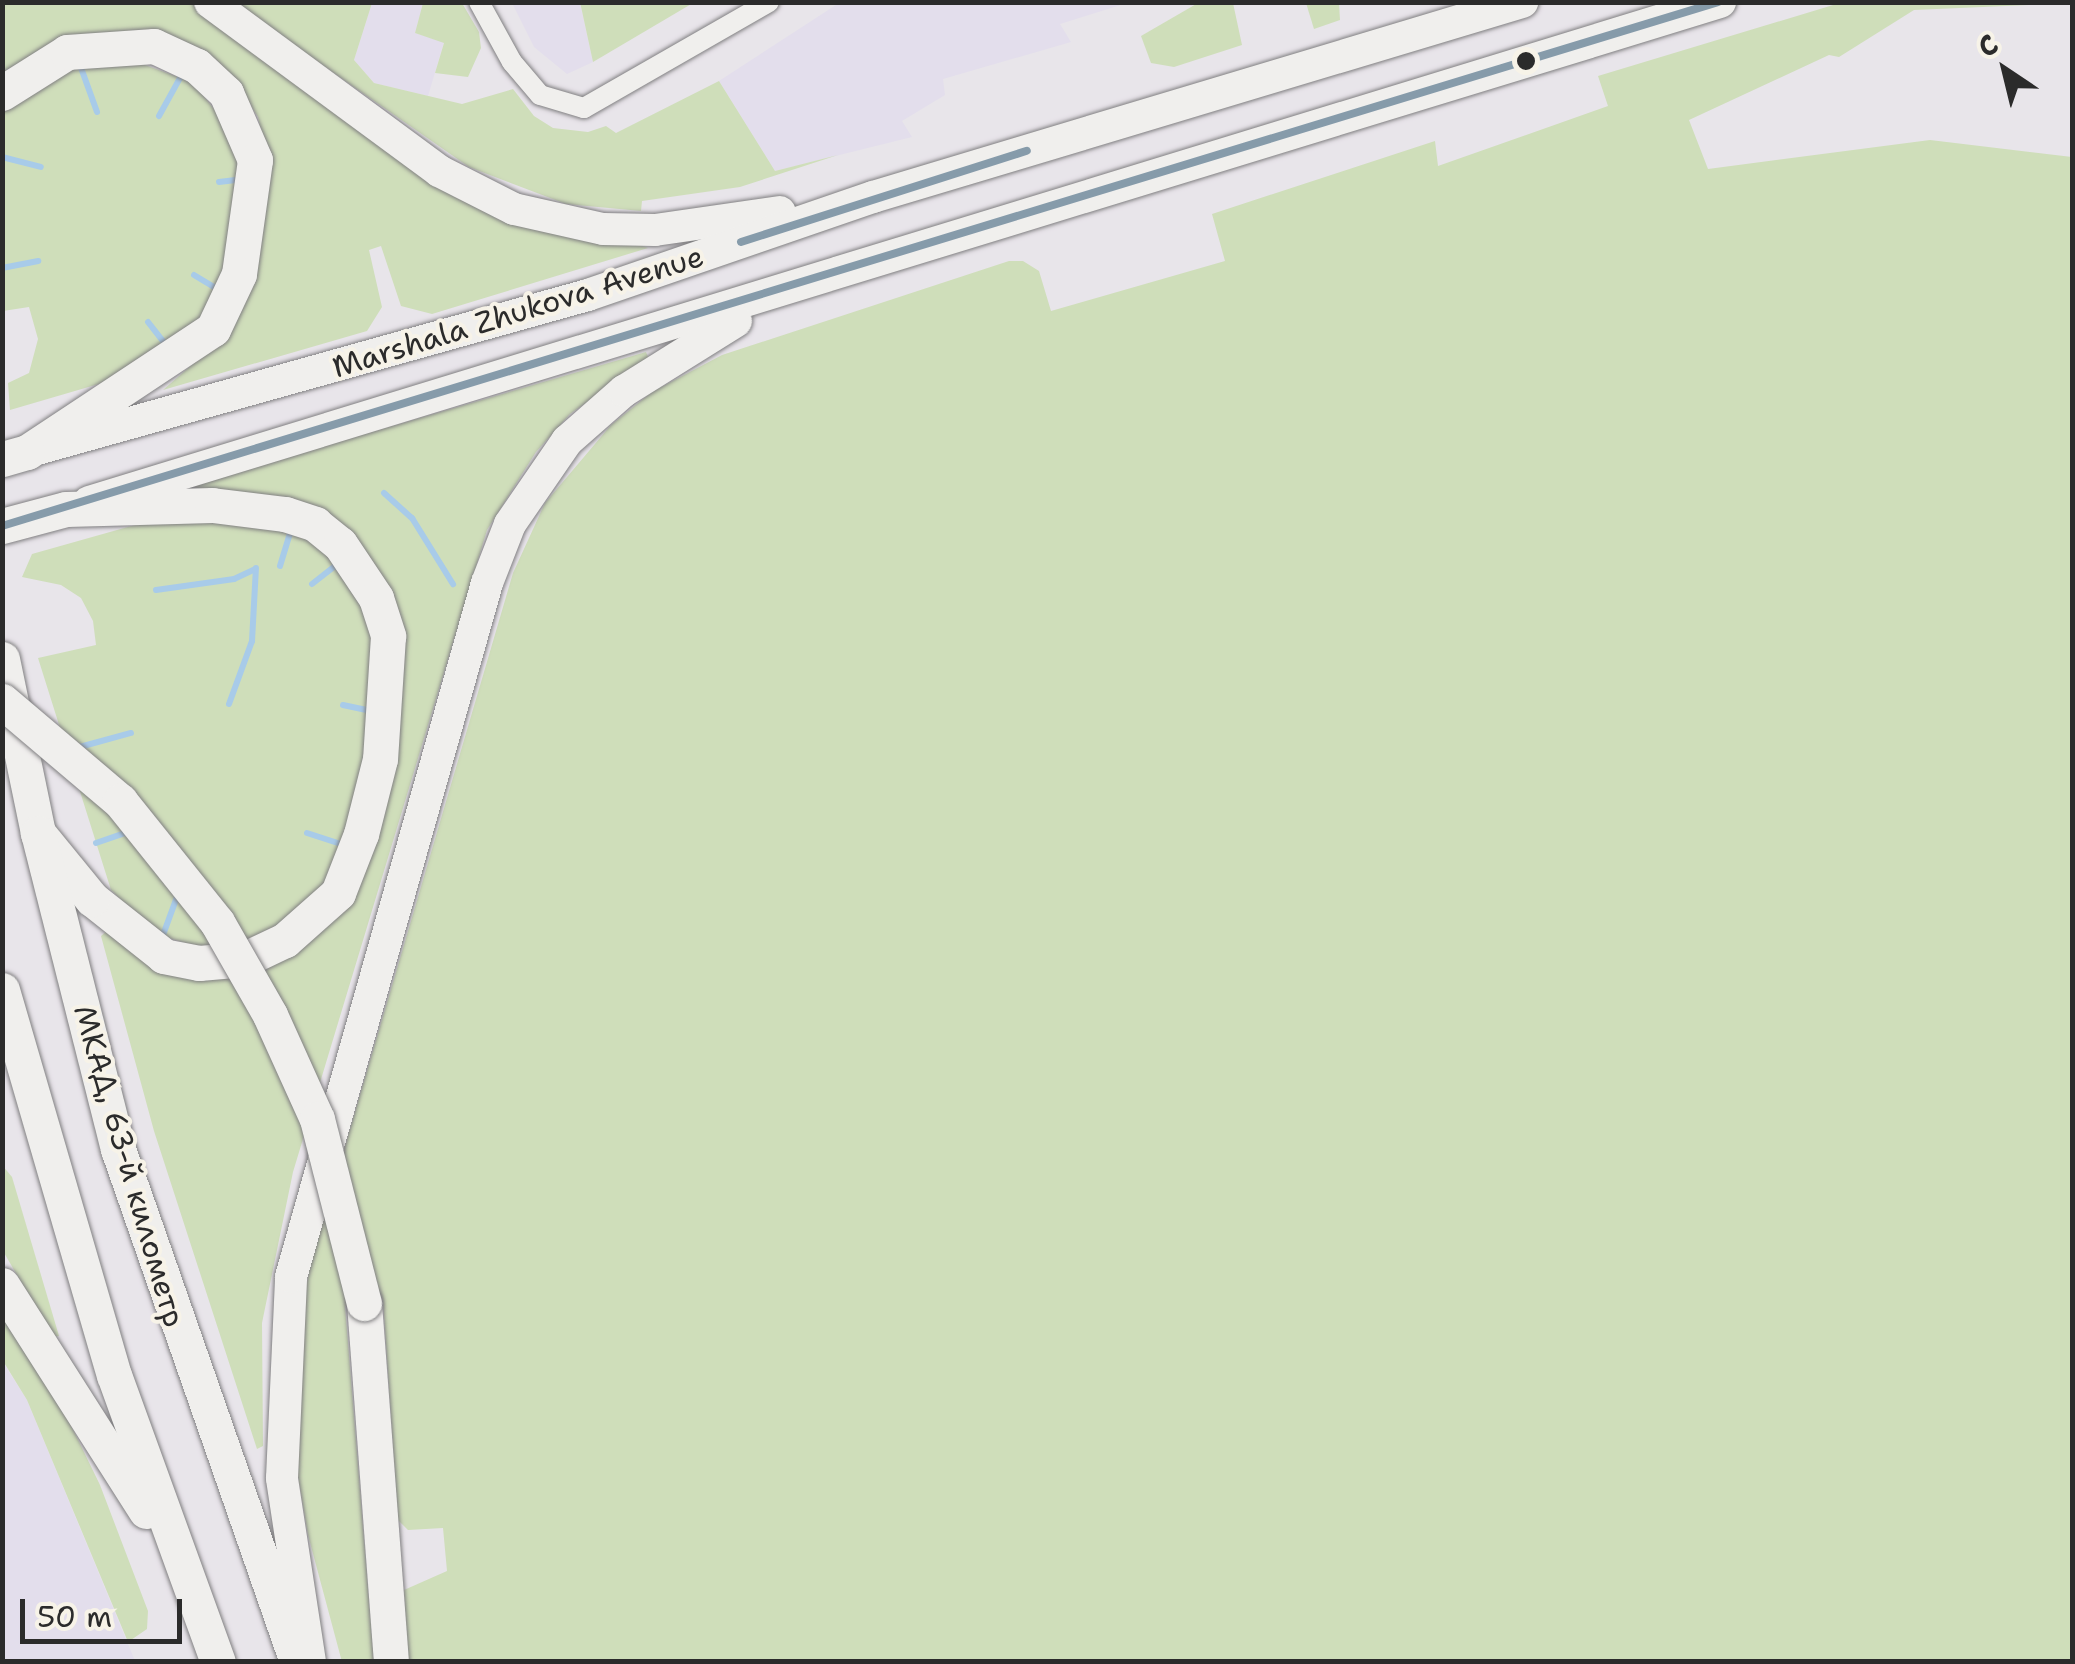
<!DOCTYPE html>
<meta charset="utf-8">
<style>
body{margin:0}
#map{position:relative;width:2075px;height:1664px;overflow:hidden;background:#e8e5ea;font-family:"Shantell Sans",sans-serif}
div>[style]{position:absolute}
.built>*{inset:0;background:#e3deec}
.green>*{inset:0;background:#cfdeba}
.stream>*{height:6px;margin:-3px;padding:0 3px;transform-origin:3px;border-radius:3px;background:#a8cbe9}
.roads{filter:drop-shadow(0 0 2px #807f81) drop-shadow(0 0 2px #807f81)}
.minor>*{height:20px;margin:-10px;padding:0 10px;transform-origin:10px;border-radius:10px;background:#f0efed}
.primary>*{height:32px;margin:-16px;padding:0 16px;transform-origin:16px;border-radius:16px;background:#f0efed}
.trunk>*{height:35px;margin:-17.5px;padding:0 17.5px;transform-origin:17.5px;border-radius:17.5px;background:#f0efed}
.bridges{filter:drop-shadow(0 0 2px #807f81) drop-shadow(0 0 2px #807f81)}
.trunk-bridge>*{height:35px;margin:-17.5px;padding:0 17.5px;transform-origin:17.5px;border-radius:17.5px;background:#f0efed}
.bus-1>*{height:8px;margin:-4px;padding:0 4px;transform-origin:4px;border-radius:4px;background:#869baa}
.dots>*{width:28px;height:28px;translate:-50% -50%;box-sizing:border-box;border:5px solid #f7f3e8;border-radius:50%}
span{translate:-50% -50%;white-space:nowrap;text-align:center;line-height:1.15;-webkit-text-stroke:8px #f7f3e8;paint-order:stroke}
.street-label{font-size:30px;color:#2b2b2b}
.frame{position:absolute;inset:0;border:5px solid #2b2b2b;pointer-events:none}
.north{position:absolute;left:1955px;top:20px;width:100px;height:100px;-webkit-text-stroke:8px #f7f3e8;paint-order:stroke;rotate:325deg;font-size:28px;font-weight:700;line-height:40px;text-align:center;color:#2b2b2b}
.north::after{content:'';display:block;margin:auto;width:35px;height:45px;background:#2b2b2b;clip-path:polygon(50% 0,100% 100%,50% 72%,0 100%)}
.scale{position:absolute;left:20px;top:1599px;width:162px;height:45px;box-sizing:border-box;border:5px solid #2b2b2b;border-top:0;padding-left:12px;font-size:30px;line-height:35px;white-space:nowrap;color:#2b2b2b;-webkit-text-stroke:8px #f7f3e8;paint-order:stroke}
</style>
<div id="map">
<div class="built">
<div style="clip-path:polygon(372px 3px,423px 3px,415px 33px,444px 42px,428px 96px,374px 83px,354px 60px)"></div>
<div style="clip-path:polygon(512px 3px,580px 3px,593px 62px,567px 74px,534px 47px)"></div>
<div style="clip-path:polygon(839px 3px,1127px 3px,1060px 24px,1071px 42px,943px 79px,945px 95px,902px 121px,912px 137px,775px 171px,719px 81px)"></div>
<div style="clip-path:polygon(2px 1361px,27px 1400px,135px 1661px,3px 1661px)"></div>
</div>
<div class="green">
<div style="clip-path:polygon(580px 2px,693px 2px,693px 3px,593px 62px)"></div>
<div style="clip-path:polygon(1843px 2px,2072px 3px,1914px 10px,1839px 57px,1829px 55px,1689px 120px,1708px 169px,1930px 140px,2072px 157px,2072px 1661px,407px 1661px,404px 1590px,447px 1571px,443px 1528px,408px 1530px,398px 1520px,383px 1300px,345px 1306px,374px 1661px,342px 1662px,308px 1535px,296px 1465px,300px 1319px,311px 1262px,513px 573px,545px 503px,611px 425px,652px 392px,722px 355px,1009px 261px,1023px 261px,1039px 271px,1051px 311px,1225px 261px,1212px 214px,1435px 141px,1438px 166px,1608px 106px,1598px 76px)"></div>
<div style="clip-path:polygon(3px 3px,192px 3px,380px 144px,648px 248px,432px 314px,401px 306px,381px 246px,369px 250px,382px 307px,367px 331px,163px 390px,202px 356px,267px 158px,258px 117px,237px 84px,203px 55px,3px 76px)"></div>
<div style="clip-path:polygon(233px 3px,372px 3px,354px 60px,374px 83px,462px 104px,513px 89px,534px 116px,553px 128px,588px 132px,606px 126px,616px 133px,719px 81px,775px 171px,838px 155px,740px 187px,642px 201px,641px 211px,566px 204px,469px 167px)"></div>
<div style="clip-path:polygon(423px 3px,462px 3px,479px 32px,481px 48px,468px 77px,435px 73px,444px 43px,415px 33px)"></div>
<div style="clip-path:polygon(1198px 3px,1233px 3px,1242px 45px,1174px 67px,1151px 63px,1141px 36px)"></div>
<div style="clip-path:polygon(1306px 3px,1339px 3px,1340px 20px,1314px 29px)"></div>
<div style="clip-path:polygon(134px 61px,192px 82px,232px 131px,244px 195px,209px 317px,109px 381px,10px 410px,8px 383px,29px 373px,38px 339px,29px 307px,3px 311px,2px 109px,61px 68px)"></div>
<div style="clip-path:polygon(646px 352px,649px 359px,570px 414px,536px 452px,487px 530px,293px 1172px,262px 1323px,263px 1446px,257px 1449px,154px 1131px,101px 936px,108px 930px,162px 970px,300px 945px,389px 760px,359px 550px,190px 485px)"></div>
<div style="clip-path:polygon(156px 519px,297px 528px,349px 573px,378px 642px,367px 756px,336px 872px,282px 929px,212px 951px,156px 934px,111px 890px,38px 658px,96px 645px,93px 621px,81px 598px,61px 585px,22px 577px,32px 554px)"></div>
<div style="clip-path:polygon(2px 1165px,12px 1177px,59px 1336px,53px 1337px,3px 1251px)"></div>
<div style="clip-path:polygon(2px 1317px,64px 1411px,100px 1485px,148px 1611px,147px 1629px,128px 1642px,27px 1400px,3px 1361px)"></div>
</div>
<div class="stream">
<div style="left:80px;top:65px;width:50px;rotate:70.1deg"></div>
<div style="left:159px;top:116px;width:43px;rotate:-61.1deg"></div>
<div style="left:2px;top:157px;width:40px;rotate:14.4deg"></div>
<div style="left:219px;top:182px;width:23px;rotate:-7deg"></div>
<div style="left:2px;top:268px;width:37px;rotate:-11deg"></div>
<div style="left:194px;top:275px;width:31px;rotate:31deg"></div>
<div style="left:148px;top:322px;width:31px;rotate:52deg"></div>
<div style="left:384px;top:493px;width:38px;rotate:42deg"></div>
<div style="left:412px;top:518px;width:78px;rotate:58.2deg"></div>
<div style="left:280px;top:566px;width:39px;rotate:-73deg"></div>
<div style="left:312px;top:584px;width:37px;rotate:-38deg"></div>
<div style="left:156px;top:590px;width:79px;rotate:-8deg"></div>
<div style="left:234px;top:579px;width:23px;rotate:-25deg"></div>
<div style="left:229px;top:704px;width:67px;rotate:-69.9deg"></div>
<div style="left:252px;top:641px;width:73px;rotate:-86.9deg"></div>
<div style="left:343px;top:705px;width:30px;rotate:12deg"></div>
<div style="left:76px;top:748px;width:57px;rotate:-15.3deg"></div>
<div style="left:307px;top:833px;width:38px;rotate:18deg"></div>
<div style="left:96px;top:843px;width:34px;rotate:-19deg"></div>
<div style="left:163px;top:935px;width:44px;rotate:-69.9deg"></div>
</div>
<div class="roads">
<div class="minor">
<div style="left:479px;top:2px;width:68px;rotate:61.2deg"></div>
<div style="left:512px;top:62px;width:43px;rotate:49.7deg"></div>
<div style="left:540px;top:95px;width:46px;rotate:16.5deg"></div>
<div style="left:584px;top:108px;width:213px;rotate:-29.8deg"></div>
</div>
<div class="primary">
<div style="left:210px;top:2px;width:285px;rotate:36.4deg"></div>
<div style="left:439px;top:171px;width:84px;rotate:26.9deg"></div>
<div style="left:514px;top:209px;width:91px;rotate:12.7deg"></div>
<div style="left:603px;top:229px;width:52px;rotate:1.1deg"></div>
<div style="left:655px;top:230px;width:126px;rotate:-8.2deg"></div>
<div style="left:37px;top:449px;width:572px;rotate:-15.62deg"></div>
<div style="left:588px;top:295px;width:301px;rotate:-19deg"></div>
<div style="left:873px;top:197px;width:678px;rotate:-16.72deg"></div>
<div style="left:89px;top:502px;width:1706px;rotate:-17.04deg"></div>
<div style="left:310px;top:1662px;width:186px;rotate:-98.7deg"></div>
<div style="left:282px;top:1478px;width:201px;rotate:-87.4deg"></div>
<div style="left:291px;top:1277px;width:721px;rotate:-74.23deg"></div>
<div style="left:487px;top:583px;width:63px;rotate:-68.7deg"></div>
<div style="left:510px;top:524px;width:101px;rotate:-55.5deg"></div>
<div style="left:567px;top:441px;width:76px;rotate:-41.3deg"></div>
<div style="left:624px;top:391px;width:132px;rotate:-32deg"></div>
</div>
<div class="trunk">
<div style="left:2px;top:93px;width:77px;rotate:-32.2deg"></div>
<div style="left:67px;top:52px;width:87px;rotate:-3.9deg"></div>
<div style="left:154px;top:46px;width:47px;rotate:24.9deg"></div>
<div style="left:197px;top:66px;width:40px;rotate:43deg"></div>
<div style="left:226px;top:93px;width:73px;rotate:66.6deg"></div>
<div style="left:255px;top:160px;width:115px;rotate:98deg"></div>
<div style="left:239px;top:274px;width:61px;rotate:115.3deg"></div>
<div style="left:213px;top:329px;width:223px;rotate:146.5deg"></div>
<div style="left:27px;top:452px;width:26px;rotate:164deg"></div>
<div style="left:2px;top:526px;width:66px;rotate:-14.9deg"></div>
<div style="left:66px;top:509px;width:146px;rotate:-1.6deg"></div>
<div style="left:212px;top:505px;width:74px;rotate:7deg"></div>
<div style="left:285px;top:514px;width:32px;rotate:18deg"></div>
<div style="left:315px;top:524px;width:32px;rotate:39deg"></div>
<div style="left:340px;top:544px;width:65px;rotate:56.3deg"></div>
<div style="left:376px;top:598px;width:40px;rotate:72deg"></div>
<div style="left:388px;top:636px;width:123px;rotate:93.7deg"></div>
<div style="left:380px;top:759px;width:77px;rotate:104.2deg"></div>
<div style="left:361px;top:834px;width:63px;rotate:111.3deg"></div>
<div style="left:338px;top:893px;width:71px;rotate:138.4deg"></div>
<div style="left:285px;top:940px;width:44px;rotate:154.6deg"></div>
<div style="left:245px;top:959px;width:46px;rotate:175deg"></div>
<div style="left:199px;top:963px;width:36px;rotate:-169deg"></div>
<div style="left:164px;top:956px;width:92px;rotate:-141.6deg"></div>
<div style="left:92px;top:899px;width:85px;rotate:-129.3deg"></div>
<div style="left:2px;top:659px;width:178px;rotate:78.3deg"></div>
<div style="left:38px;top:833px;width:326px;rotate:75.8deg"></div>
<div style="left:118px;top:1149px;width:543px;rotate:70.76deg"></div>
<div style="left:2px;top:990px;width:401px;rotate:73.8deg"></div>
<div style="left:114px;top:1375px;width:305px;rotate:70.1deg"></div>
<div style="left:2px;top:1285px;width:268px;rotate:57.5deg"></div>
<div style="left:364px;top:1303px;width:360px;rotate:85.7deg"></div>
</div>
</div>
<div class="bridges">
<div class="trunk-bridge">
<div style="left:2px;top:701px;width:155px;rotate:40.3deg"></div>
<div style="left:120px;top:801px;width:155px;rotate:51.3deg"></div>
<div style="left:217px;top:922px;width:107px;rotate:60.3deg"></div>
<div style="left:270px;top:1015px;width:114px;rotate:65.7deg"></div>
<div style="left:317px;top:1119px;width:190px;rotate:75.7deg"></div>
</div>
</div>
<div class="bus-1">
<div style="left:741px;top:242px;width:300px;rotate:-17.7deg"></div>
<div style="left:2px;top:526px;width:1794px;rotate:-16.98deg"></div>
</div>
<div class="dots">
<div style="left:1526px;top:61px;background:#2b2b2b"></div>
</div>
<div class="street-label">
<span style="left:518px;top:312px;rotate:-17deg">Marshala Zhukova Avenue</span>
<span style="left:129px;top:1166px;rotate:74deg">МКАД, 63-й километр</span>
</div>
<div class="frame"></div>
<div class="north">С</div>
<div class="scale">50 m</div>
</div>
